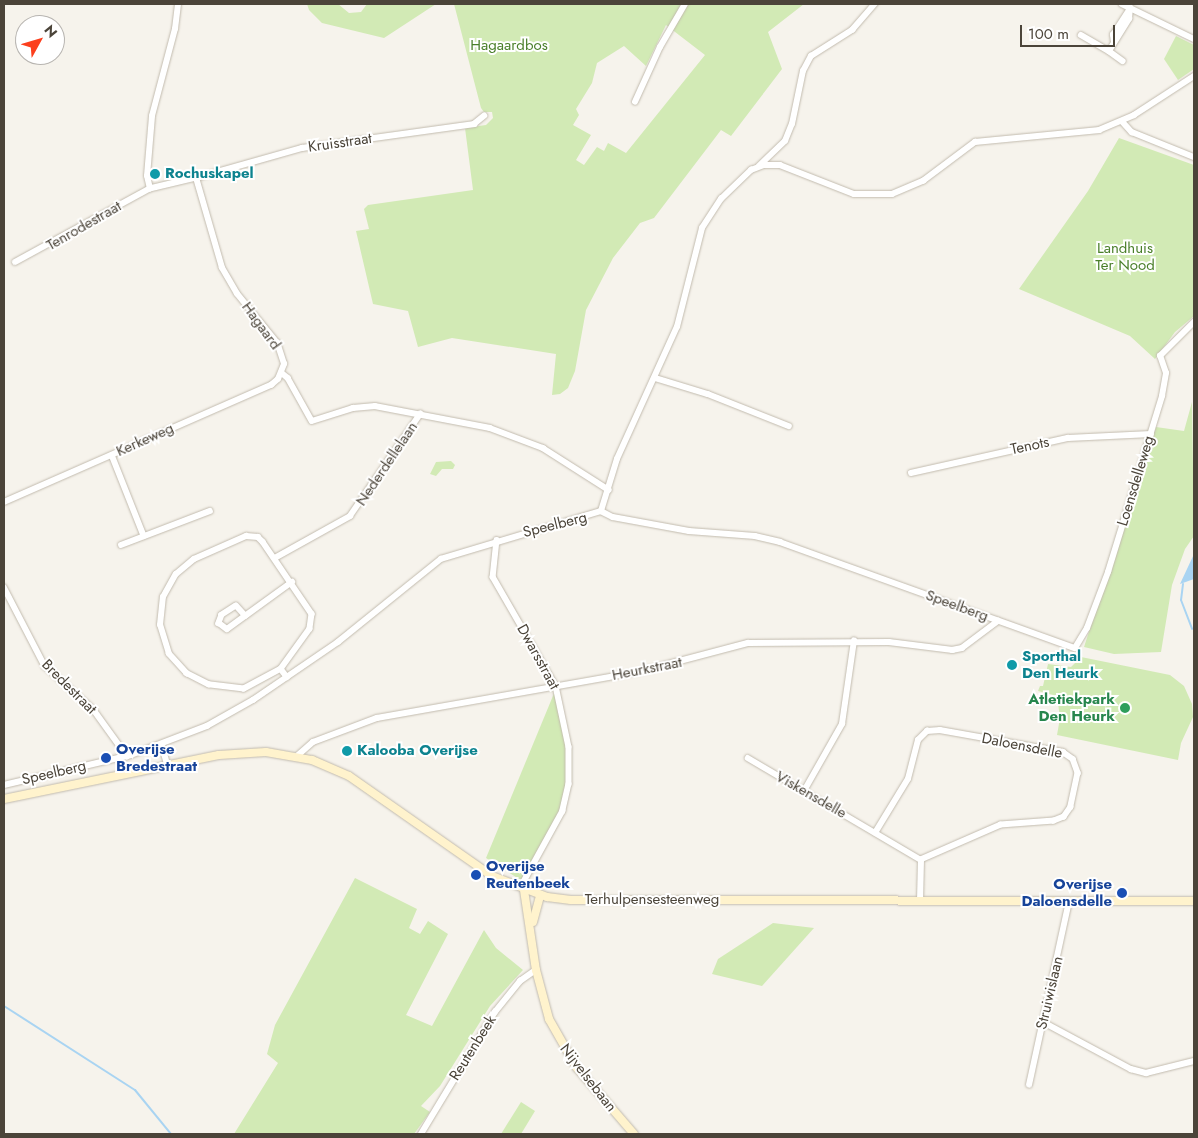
<!DOCTYPE html>
<style>
body{margin:0}
#map{position:relative;width:1198px;height:1138px;overflow:hidden;background:#f6f3ec;font-family:Jost,sans-serif}
div>[style]{position:absolute}
.green>*{inset:0;background:#d2eab5}
.water>*{inset:0;background:#a9d4f2}
.stream>*{height:2px;margin:-1px;padding:0 1px;transform-origin:1px;border-radius:1px;background:#a9d4f2}
.roads{filter:drop-shadow(0 0 1px #c2bbae) drop-shadow(0 0 1px #c2bbae)}
.street>*{height:5.5px;margin:-2.75px;padding:0 2.75px;transform-origin:2.75px;border-radius:2.75px;background:#fff}
.secondary>*{height:8px;margin:-4px;padding:0 4px;transform-origin:4px;border-radius:4px;background:#fff3cd}
.dots>*{width:14px;height:14px;translate:-50% -50%;box-sizing:border-box;border:2px solid #fff;border-radius:50%}
span{translate:-50% -50%;white-space:nowrap;text-align:center;line-height:1.15;-webkit-text-stroke:4px #fff;paint-order:stroke}
.park-label{font-size:15px;color:#4a7f2a}
.street-label{font-size:15px;color:#4b4439}
.culture-label{font-size:15px;color:#0d838f;font-weight:700}
.left{translate:0 -50%;text-align:left}
.leisure-label{font-size:15px;color:#27864d;font-weight:700}
.right{translate:-100% -50%;text-align:right}
.transit-label{font-size:15px;color:#164399;font-weight:700}
.frame{position:absolute;inset:0;border:5px solid #4b4439;pointer-events:none}
.north{position:absolute;left:15px;top:15px;width:50px;height:50px;box-sizing:border-box;background:#fff;border:1px solid #b7b4b0;border-radius:50%;rotate:51deg;font-size:14px;font-weight:700;line-height:20px;text-align:center;color:#4b4439}
.north::after{content:'';display:block;margin:auto;width:18px;height:22px;background:#fc3f1d;clip-path:polygon(50% 0,100% 100%,50% 72%,0 100%)}
.scale{position:absolute;left:1020px;top:25px;width:95px;height:22px;box-sizing:border-box;border:2px solid #4b4439;border-top:0;padding-left:6px;font-size:15px;line-height:18px;white-space:nowrap;color:#4b4439;-webkit-text-stroke:4px #fff;paint-order:stroke}
</style>
<div id="map">
<div class="green">
<div style="clip-path:polygon(307px 4px,338px 4px,349px 13px,361px 12px,367px 4px,436px 4px,384px 38px,322px 23px,309px 10px)"></div>
<div style="clip-path:polygon(evenodd,454px 4px,804px 4px,768px 32px,782px 69px,731px 136px,721px 130px,654px 218px,640px 223px,613px 258px,586px 310px,575px 371px,568px 388px,560px 394px,552px 395px,556px 354px,452px 338px,418px 347px,408px 311px,373px 304px,356px 231px,369px 229px,364px 209px,368px 205px,473px 190px,465px 128px,486px 125px,493px 118px,492px 112px,484px 112px,481px 108px,454px 4px,666px 25px,705px 55px,626px 153px,608px 143px,604px 151px,597px 147px,584px 165px,576px 160px,591px 135px,573px 125px,579px 115px,576px 109px,592px 83px,597px 63px,624px 46px,646px 66px,666px 25px)"></div>
<div style="clip-path:polygon(1176px 36px,1194px 45px,1194px 69px,1178px 80px,1164px 59px)"></div>
<div style="clip-path:polygon(1119px 138px,1194px 165px,1194px 316px,1175px 332px,1155px 359px,1130px 336px,1019px 289px,1088px 191px)"></div>
<div style="clip-path:polygon(1192px 402px,1194px 536px,1185px 549px,1172px 585px,1161px 652px,1114px 654px,1084px 647px,1156px 427px,1184px 431px)"></div>
<div style="clip-path:polygon(451px 461px,455px 465px,453px 469px,442px 469px,436px 476px,430px 474px,436px 462px)"></div>
<div style="clip-path:polygon(1081px 657px,1170px 675px,1184px 686px,1192px 704px,1193px 717px,1181px 743px,1178px 760px,1057px 735px,1060px 718px,1057px 696px,1038px 691px,1040px 686px,1043px 686px,1048px 664px,1071px 667px)"></div>
<div style="clip-path:polygon(555px 691px,567px 743px,566px 789px,559px 815px,522px 881px,486px 858px)"></div>
<div style="clip-path:polygon(355px 878px,417px 909px,409px 928px,420px 934px,428px 921px,448px 934px,406px 1015px,432px 1026px,484px 930px,496px 948px,523px 970px,490px 1006px,440px 1086px,421px 1106px,430px 1112px,414px 1134px,234px 1134px,278px 1063px,267px 1054px,275px 1025px)"></div>
<div style="clip-path:polygon(773px 923px,814px 928px,762px 986px,712px 974px,718px 959px)"></div>
<div style="clip-path:polygon(521px 1102px,535px 1111px,521px 1134px,501px 1134px)"></div>
</div>
<div class="water">
<div style="clip-path:polygon(1194px 554px,1194px 579px,1180px 584px)"></div>
</div>
<div class="stream">
<div style="left:1183px;top:584px;width:16px;rotate:97deg"></div>
<div style="left:1181px;top:600px;width:31px;rotate:69deg"></div>
<div style="left:4px;top:1006px;width:156px;rotate:32.7deg"></div>
<div style="left:135px;top:1090px;width:57px;rotate:50.7deg"></div>
</div>
<div class="roads">
<div class="street">
<div style="left:1122px;top:4px;width:80px;rotate:25.9deg"></div>
<div style="left:1081px;top:35px;width:32px;rotate:30deg"></div>
<div style="left:1109px;top:51px;width:38px;rotate:-58deg"></div>
<div style="left:1129px;top:19px;width:11px;rotate:-85deg"></div>
<div style="left:1114px;top:42px;width:7px;rotate:-98deg"></div>
<div style="left:1113px;top:35px;width:31px;rotate:-57deg"></div>
<div style="left:1109px;top:51px;width:17px;rotate:36deg"></div>
<div style="left:635px;top:102px;width:60px;rotate:-65.6deg"></div>
<div style="left:660px;top:47px;width:50px;rotate:-59.8deg"></div>
<div style="left:1122px;top:121px;width:15px;rotate:48deg"></div>
<div style="left:1132px;top:132px;width:67px;rotate:22deg"></div>
<div style="left:759px;top:166px;width:36px;rotate:-44deg"></div>
<div style="left:785px;top:141px;width:18px;rotate:-68deg"></div>
<div style="left:792px;top:124px;width:54px;rotate:-78.3deg"></div>
<div style="left:803px;top:71px;width:17px;rotate:-62deg"></div>
<div style="left:811px;top:56px;width:49px;rotate:-32.4deg"></div>
<div style="left:852px;top:30px;width:35px;rotate:-49deg"></div>
<div style="left:196px;top:178px;width:110px;rotate:-15.8deg"></div>
<div style="left:302px;top:148px;width:174px;rotate:-7.9deg"></div>
<div style="left:474px;top:124px;width:13px;rotate:-39deg"></div>
<div style="left:150px;top:189px;width:13px;rotate:-103deg"></div>
<div style="left:147px;top:176px;width:60px;rotate:-85.2deg"></div>
<div style="left:152px;top:116px;width:90px;rotate:-75.2deg"></div>
<div style="left:175px;top:29px;width:25px;rotate:-83deg"></div>
<div style="left:282px;top:373px;width:8px;rotate:40deg"></div>
<div style="left:288px;top:378px;width:49px;rotate:60.8deg"></div>
<div style="left:312px;top:421px;width:43px;rotate:-17.6deg"></div>
<div style="left:353px;top:408px;width:22px;rotate:-5deg"></div>
<div style="left:375px;top:406px;width:117px;rotate:10.8deg"></div>
<div style="left:490px;top:428px;width:57px;rotate:20.7deg"></div>
<div style="left:543px;top:448px;width:78px;rotate:32.5deg"></div>
<div style="left:655px;top:378px;width:55px;rotate:16.8deg"></div>
<div style="left:708px;top:394px;width:87px;rotate:21.6deg"></div>
<div style="left:112px;top:455px;width:87px;rotate:68.4deg"></div>
<div style="left:911px;top:473px;width:161px;rotate:-12.6deg"></div>
<div style="left:1068px;top:438px;width:83px;rotate:-2.8deg"></div>
<div style="left:4px;top:502px;width:292px;rotate:-23.7deg"></div>
<div style="left:271px;top:385px;width:9px;rotate:-41deg"></div>
<div style="left:278px;top:379px;width:16px;rotate:-68deg"></div>
<div style="left:284px;top:364px;width:22px;rotate:-108deg"></div>
<div style="left:277px;top:343px;width:63px;rotate:-129.2deg"></div>
<div style="left:237px;top:294px;width:30px;rotate:-120deg"></div>
<div style="left:222px;top:268px;width:94px;rotate:-106.1deg"></div>
<div style="left:196px;top:178px;width:47px;rotate:166.6deg"></div>
<div style="left:150px;top:189px;width:153px;rotate:151.4deg"></div>
<div style="left:601px;top:511px;width:13px;rotate:27deg"></div>
<div style="left:613px;top:517px;width:77px;rotate:10.4deg"></div>
<div style="left:689px;top:531px;width:66px;rotate:4.3deg"></div>
<div style="left:755px;top:536px;width:26px;rotate:13deg"></div>
<div style="left:780px;top:542px;width:313px;rotate:19.8deg"></div>
<div style="left:1075px;top:648px;width:23px;rotate:-59deg"></div>
<div style="left:1087px;top:628px;width:60px;rotate:-69.4deg"></div>
<div style="left:1108px;top:572px;width:184px;rotate:-72.9deg"></div>
<div style="left:1162px;top:396px;width:23px;rotate:-80deg"></div>
<div style="left:1166px;top:373px;width:18px;rotate:-109deg"></div>
<div style="left:1160px;top:356px;width:48px;rotate:-45deg"></div>
<div style="left:497px;top:540px;width:37px;rotate:96deg"></div>
<div style="left:493px;top:577px;width:126px;rotate:60deg"></div>
<div style="left:556px;top:686px;width:62px;rotate:78deg"></div>
<div style="left:569px;top:747px;width:37px;rotate:90deg"></div>
<div style="left:569px;top:784px;width:28px;rotate:103deg"></div>
<div style="left:563px;top:811px;width:81px;rotate:118.8deg"></div>
<div style="left:524px;top:882px;width:8px;rotate:90deg"></div>
<div style="left:121px;top:545px;width:95px;rotate:-20.9deg"></div>
<div style="left:275px;top:558px;width:86px;rotate:-29.2deg"></div>
<div style="left:350px;top:516px;width:124px;rotate:-55.5deg"></div>
<div style="left:4px;top:587px;width:89px;rotate:62.6deg"></div>
<div style="left:45px;top:666px;width:66px;rotate:41.9deg"></div>
<div style="left:94px;top:710px;width:57px;rotate:54.3deg"></div>
<div style="left:245px;top:616px;width:13px;rotate:-132deg"></div>
<div style="left:236px;top:606px;width:17px;rotate:147deg"></div>
<div style="left:222px;top:615px;width:9px;rotate:111deg"></div>
<div style="left:219px;top:623px;width:10px;rotate:37deg"></div>
<div style="left:227px;top:629px;width:22px;rotate:-36deg"></div>
<div style="left:245px;top:616px;width:58px;rotate:-35.9deg"></div>
<div style="left:281px;top:669px;width:42px;rotate:151.6deg"></div>
<div style="left:244px;top:689px;width:35px;rotate:-173deg"></div>
<div style="left:209px;top:685px;width:25px;rotate:-153deg"></div>
<div style="left:187px;top:674px;width:27px;rotate:-132deg"></div>
<div style="left:169px;top:654px;width:30px;rotate:-107deg"></div>
<div style="left:160px;top:625px;width:28px;rotate:-84deg"></div>
<div style="left:163px;top:597px;width:26px;rotate:-61deg"></div>
<div style="left:176px;top:574px;width:23px;rotate:-40deg"></div>
<div style="left:194px;top:559px;width:57px;rotate:-23.9deg"></div>
<div style="left:246px;top:536px;width:12px;rotate:5deg"></div>
<div style="left:258px;top:537px;width:7px;rotate:45deg"></div>
<div style="left:263px;top:542px;width:87px;rotate:55.8deg"></div>
<div style="left:312px;top:614px;width:15px;rotate:98deg"></div>
<div style="left:310px;top:629px;width:49px;rotate:125.9deg"></div>
<div style="left:281px;top:669px;width:10px;rotate:53deg"></div>
<div style="left:162px;top:745px;width:22px;rotate:74deg"></div>
<div style="left:297px;top:756px;width:21px;rotate:-41deg"></div>
<div style="left:313px;top:742px;width:68px;rotate:-20.6deg"></div>
<div style="left:377px;top:718px;width:265px;rotate:-10deg"></div>
<div style="left:638px;top:672px;width:114px;rotate:-14.8deg"></div>
<div style="left:748px;top:643px;width:141px;rotate:-0.4deg"></div>
<div style="left:889px;top:642px;width:64px;rotate:7.2deg"></div>
<div style="left:952px;top:650px;width:10px;rotate:-11deg"></div>
<div style="left:962px;top:648px;width:45px;rotate:-36.9deg"></div>
<div style="left:748px;top:758px;width:201px;rotate:30.5deg"></div>
<div style="left:4px;top:785px;width:130px;rotate:-13.3deg"></div>
<div style="left:131px;top:755px;width:81px;rotate:-20.9deg"></div>
<div style="left:207px;top:726px;width:53px;rotate:-29.5deg"></div>
<div style="left:253px;top:700px;width:103px;rotate:-34.3deg"></div>
<div style="left:338px;top:642px;width:132px;rotate:-38.9deg"></div>
<div style="left:441px;top:559px;width:167px;rotate:-16.7deg"></div>
<div style="left:601px;top:511px;width:54px;rotate:-72.9deg"></div>
<div style="left:617px;top:459px;width:145px;rotate:-65.6deg"></div>
<div style="left:677px;top:327px;width:102px;rotate:-75.8deg"></div>
<div style="left:702px;top:228px;width:35px;rotate:-57deg"></div>
<div style="left:721px;top:199px;width:42px;rotate:-44deg"></div>
<div style="left:751px;top:170px;width:14px;rotate:-21deg"></div>
<div style="left:764px;top:165px;width:16px"></div>
<div style="left:780px;top:165px;width:79px;rotate:21.4deg"></div>
<div style="left:854px;top:194px;width:38px"></div>
<div style="left:892px;top:194px;width:34px;rotate:-23deg"></div>
<div style="left:923px;top:181px;width:65px;rotate:-36.9deg"></div>
<div style="left:975px;top:142px;width:125px;rotate:-5.5deg"></div>
<div style="left:1099px;top:130px;width:38px;rotate:-23deg"></div>
<div style="left:1134px;top:115px;width:72px;rotate:-33deg"></div>
<div style="left:804px;top:791px;width:77px;rotate:-60.4deg"></div>
<div style="left:842px;top:724px;width:84px;rotate:-81.8deg"></div>
<div style="left:875px;top:833px;width:63px;rotate:-58.6deg"></div>
<div style="left:908px;top:779px;width:40px;rotate:-75.6deg"></div>
<div style="left:918px;top:740px;width:13px;rotate:-45deg"></div>
<div style="left:927px;top:731px;width:13px;rotate:-4deg"></div>
<div style="left:940px;top:730px;width:125px;rotate:10.1deg"></div>
<div style="left:1063px;top:752px;width:12px;rotate:35deg"></div>
<div style="left:1073px;top:759px;width:15px;rotate:70deg"></div>
<div style="left:1078px;top:773px;width:35px;rotate:102deg"></div>
<div style="left:1071px;top:807px;width:12px;rotate:125deg"></div>
<div style="left:1064px;top:817px;width:11px;rotate:158deg"></div>
<div style="left:1054px;top:821px;width:53px;rotate:175.7deg"></div>
<div style="left:1001px;top:825px;width:87px;rotate:156.4deg"></div>
<div style="left:920px;top:901px;width:41px;rotate:-88.6deg"></div>
<div style="left:1043px;top:1022px;width:100px;rotate:28.1deg"></div>
<div style="left:1131px;top:1069px;width:16px;rotate:15deg"></div>
<div style="left:1146px;top:1073px;width:49px;rotate:-14deg"></div>
<div style="left:1029px;top:1085px;width:188px;rotate:-77.7deg"></div>
<div style="left:421px;top:1134px;width:143px;rotate:-58.8deg"></div>
<div style="left:495px;top:1012px;width:40px;rotate:-51deg"></div>
<div style="left:520px;top:981px;width:19px;rotate:-35deg"></div>
</div>
<div class="secondary">
<div style="left:4px;top:799px;width:219px;rotate:-11.6deg"></div>
<div style="left:219px;top:755px;width:47px;rotate:-3.7deg"></div>
<div style="left:266px;top:752px;width:47px;rotate:9.9deg"></div>
<div style="left:312px;top:760px;width:40px;rotate:23.4deg"></div>
<div style="left:349px;top:776px;width:174px;rotate:35deg"></div>
<div style="left:492px;top:876px;width:59px;rotate:20.9deg"></div>
<div style="left:547px;top:897px;width:24px;rotate:7deg"></div>
<div style="left:571px;top:900px;width:623px;rotate:0.09deg"></div>
<div style="left:524px;top:890px;width:81px;rotate:81.5deg"></div>
<div style="left:536px;top:970px;width:51px;rotate:75.1deg"></div>
<div style="left:549px;top:1019px;width:56px;rotate:60.3deg"></div>
<div style="left:577px;top:1068px;width:87px;rotate:49.2deg"></div>
<div style="left:533px;top:922px;width:28px;rotate:-75deg"></div>
</div>
</div>
<div class="dots">
<div style="left:155px;top:174px;background:#0f9aa8"></div>
<div style="left:1012px;top:665px;background:#0f9aa8"></div>
<div style="left:1125px;top:708px;background:#2e9e5b"></div>
<div style="left:347px;top:751px;background:#0f9aa8"></div>
<div style="left:106px;top:758px;background:#1a4fb4"></div>
<div style="left:476px;top:875px;background:#1a4fb4"></div>
<div style="left:1122px;top:893px;background:#1a4fb4"></div>
</div>
<div class="park-label">
<span style="left:509px;top:46px">Hagaardbos</span>
<span style="left:1125px;top:257px">Landhuis<br>Ter Nood</span>
</div>
<div class="street-label">
<span style="left:340px;top:143px;rotate:-8deg">Kruisstraat</span>
<span style="left:84px;top:226px;rotate:-30deg">Tenrodestraat</span>
<span style="left:261px;top:326px;rotate:54deg">Hagaard</span>
<span style="left:145px;top:440px;rotate:-24deg">Kerkeweg</span>
<span style="left:1030px;top:446px;rotate:-12deg">Tenots</span>
<span style="left:387px;top:464px;rotate:-56deg">Nederdellelaan</span>
<span style="left:1136px;top:481px;rotate:-73deg">Loensdelleweg</span>
<span style="left:555px;top:525px;rotate:-14deg">Speelberg</span>
<span style="left:957px;top:606px;rotate:20deg">Speelberg</span>
<span style="left:538px;top:657px;rotate:61deg">Dwarsstraat</span>
<span style="left:647px;top:669px;rotate:-11deg">Heurkstraat</span>
<span style="left:69px;top:687px;rotate:45deg">Bredestraat</span>
<span style="left:1022px;top:746px;rotate:11deg">Daloensdelle</span>
<span style="left:54px;top:773px;rotate:-13deg">Speelberg</span>
<span style="left:811px;top:795px;rotate:30deg">Viskensdelle</span>
<span style="left:652px;top:900px">Terhulpensesteenweg</span>
<span style="left:1050px;top:993px;rotate:-77deg">Struiwislaan</span>
<span style="left:473px;top:1048px;rotate:-58deg">Reutenbeek</span>
<span style="left:588px;top:1078px;rotate:52deg">Nijvelsebaan</span>
</div>
<div class="culture-label">
<span class="left" style="left:165px;top:174px">Rochuskapel</span>
<span class="left" style="left:1022px;top:665px">Sporthal<br>Den Heurk</span>
<span class="left" style="left:357px;top:751px">Kalooba Overijse</span>
</div>
<div class="leisure-label">
<span class="right" style="left:1115px;top:708px">Atletiekpark<br>Den Heurk</span>
</div>
<div class="transit-label">
<span class="left" style="left:116px;top:758px">Overijse<br>Bredestraat</span>
<span class="left" style="left:486px;top:875px">Overijse<br>Reutenbeek</span>
<span class="right" style="left:1112px;top:893px">Overijse<br>Daloensdelle</span>
</div>
<div class="frame"></div>
<div class="north">N</div>
<div class="scale">100 m</div>
</div>
